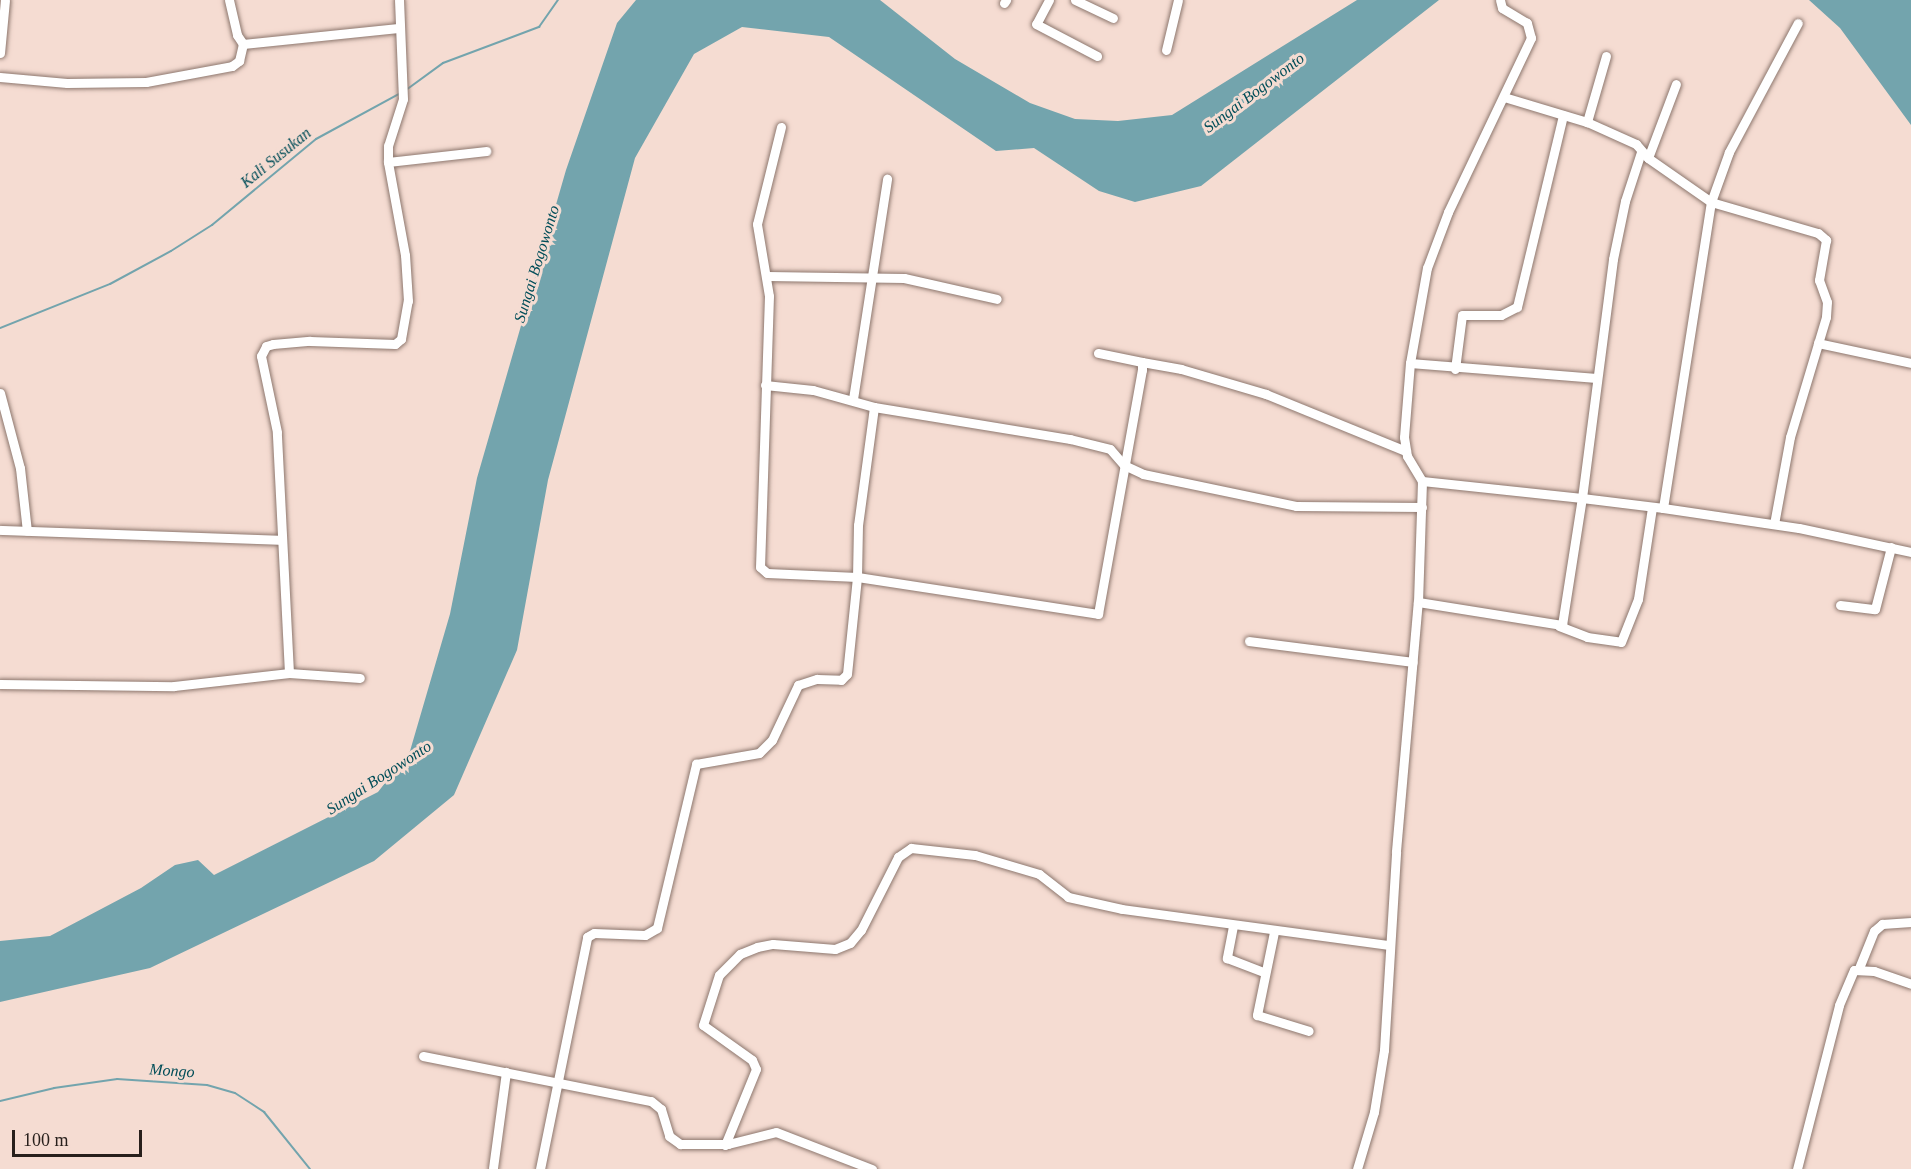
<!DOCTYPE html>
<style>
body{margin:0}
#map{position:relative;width:1911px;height:1169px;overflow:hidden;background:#f5dcd2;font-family:"Times New Roman",serif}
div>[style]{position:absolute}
.water>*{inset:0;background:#73a4ad}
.stream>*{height:2px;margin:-1px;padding:0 1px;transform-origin:1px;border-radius:1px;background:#73a4ad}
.roads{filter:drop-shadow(0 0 2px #8d776e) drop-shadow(0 0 2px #8d776e)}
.minor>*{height:9px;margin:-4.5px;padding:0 4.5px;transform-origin:4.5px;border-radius:4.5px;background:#fff}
span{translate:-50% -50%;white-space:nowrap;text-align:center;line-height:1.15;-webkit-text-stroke:6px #f5dcd2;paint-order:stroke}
.water-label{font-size:16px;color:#014d58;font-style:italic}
.scale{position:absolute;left:12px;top:1130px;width:130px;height:27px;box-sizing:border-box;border:3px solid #28201c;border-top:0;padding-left:8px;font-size:18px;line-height:21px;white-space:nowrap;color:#28201c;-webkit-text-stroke:4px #f5dcd2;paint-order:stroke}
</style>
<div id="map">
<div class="water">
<div style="clip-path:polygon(636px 0,880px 0,955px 59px,1030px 103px,1075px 119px,1118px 121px,1172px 115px,1357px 0,1439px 0,1201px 186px,1135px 202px,1099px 191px,1034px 148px,996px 151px,829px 37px,742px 27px,694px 54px,635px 158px,548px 480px,517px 650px,454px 795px,374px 861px,150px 968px,0 1002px,0 941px,50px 936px,141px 888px,175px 865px,198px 860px,214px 875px,378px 792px,410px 751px,450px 614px,477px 478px,566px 170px,617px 23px)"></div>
<div style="clip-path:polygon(1809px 0,1911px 0,1911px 125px,1840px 28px)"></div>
</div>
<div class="stream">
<div style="left:406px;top:90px;width:46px;rotate:-36.1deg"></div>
<div style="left:443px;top:63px;width:103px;rotate:-20.6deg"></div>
<div style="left:539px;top:27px;width:33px;rotate:-55deg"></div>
<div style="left:0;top:328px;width:118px;rotate:-21.8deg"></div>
<div style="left:110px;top:284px;width:69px;rotate:-28.4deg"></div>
<div style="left:171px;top:251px;width:49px;rotate:-32.4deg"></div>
<div style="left:212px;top:225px;width:135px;rotate:-39.6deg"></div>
<div style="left:316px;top:139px;width:94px;rotate:-28.5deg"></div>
<div style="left:0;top:1101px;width:56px;rotate:-13.5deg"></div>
<div style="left:54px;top:1088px;width:64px;rotate:-8.1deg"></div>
<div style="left:117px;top:1079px;width:90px;rotate:3.8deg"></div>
<div style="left:207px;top:1085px;width:29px;rotate:16deg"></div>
<div style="left:235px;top:1093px;width:35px;rotate:33deg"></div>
<div style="left:264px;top:1112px;width:73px;rotate:51.1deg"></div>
</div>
<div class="roads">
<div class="minor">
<div style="left:229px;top:0;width:36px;rotate:77deg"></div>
<div style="left:237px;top:35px;width:11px;rotate:56deg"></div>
<div style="left:243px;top:44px;width:156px;rotate:-5.9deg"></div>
<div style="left:1049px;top:0;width:27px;rotate:118deg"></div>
<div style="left:1036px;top:24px;width:69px;rotate:27.7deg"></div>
<div style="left:1075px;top:0;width:42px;rotate:25.3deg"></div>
<div style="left:1004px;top:3px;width:4px;rotate:-56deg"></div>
<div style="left:1166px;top:50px;width:51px;rotate:-76.5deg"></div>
<div style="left:0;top:53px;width:53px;rotate:-84.6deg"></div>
<div style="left:1606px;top:56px;width:69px;rotate:106.1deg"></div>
<div style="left:1587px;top:122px;width:54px;rotate:24.2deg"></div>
<div style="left:1636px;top:144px;width:18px;rotate:49deg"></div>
<div style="left:1648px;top:158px;width:77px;rotate:34.9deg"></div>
<div style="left:1711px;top:202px;width:111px;rotate:16.2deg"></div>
<div style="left:1818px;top:233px;width:11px;rotate:41deg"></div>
<div style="left:1826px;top:240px;width:41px;rotate:99.9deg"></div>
<div style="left:1819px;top:280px;width:23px;rotate:70deg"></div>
<div style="left:1827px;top:302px;width:15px;rotate:94deg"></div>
<div style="left:1826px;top:317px;width:125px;rotate:106.7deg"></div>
<div style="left:1790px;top:437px;width:88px;rotate:100.4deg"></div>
<div style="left:0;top:77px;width:67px;rotate:5.1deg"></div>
<div style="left:67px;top:83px;width:79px;rotate:-0.7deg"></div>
<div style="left:146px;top:82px;width:87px;rotate:-10.5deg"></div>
<div style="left:232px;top:66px;width:9px;rotate:-36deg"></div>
<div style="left:239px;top:61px;width:17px;rotate:-77deg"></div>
<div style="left:1504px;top:97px;width:87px;rotate:16.8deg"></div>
<div style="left:1648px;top:158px;width:79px;rotate:-69.3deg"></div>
<div style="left:388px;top:162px;width:99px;rotate:-6.4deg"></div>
<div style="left:767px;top:276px;width:137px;rotate:0.8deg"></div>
<div style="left:904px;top:278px;width:95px;rotate:12.7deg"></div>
<div style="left:1818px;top:343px;width:95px;rotate:12.1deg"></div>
<div style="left:1142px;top:362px;width:40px;rotate:10deg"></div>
<div style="left:1181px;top:369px;width:89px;rotate:16.4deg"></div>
<div style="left:1266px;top:394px;width:151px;rotate:22.2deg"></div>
<div style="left:1410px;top:363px;width:187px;rotate:4.6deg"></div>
<div style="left:1455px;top:369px;width:54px;rotate:-82.6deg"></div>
<div style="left:1462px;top:315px;width:39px"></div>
<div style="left:1501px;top:315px;width:18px;rotate:-27deg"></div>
<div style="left:1517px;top:307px;width:197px;rotate:-76.5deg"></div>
<div style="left:765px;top:385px;width:48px;rotate:5.9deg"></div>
<div style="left:813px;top:390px;width:63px;rotate:15.6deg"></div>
<div style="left:874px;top:407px;width:199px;rotate:9.3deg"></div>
<div style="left:1070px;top:439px;width:41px;rotate:14deg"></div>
<div style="left:1110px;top:449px;width:21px;rotate:49deg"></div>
<div style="left:1124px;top:465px;width:21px;rotate:25deg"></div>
<div style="left:1143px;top:474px;width:156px;rotate:11.8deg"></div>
<div style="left:1296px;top:506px;width:126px;rotate:0.5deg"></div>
<div style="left:0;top:393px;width:78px;rotate:75.1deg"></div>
<div style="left:20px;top:468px;width:63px;rotate:83.7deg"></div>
<div style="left:853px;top:399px;width:223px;rotate:-81.2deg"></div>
<div style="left:874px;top:407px;width:119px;rotate:97.7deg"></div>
<div style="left:858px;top:525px;width:52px;rotate:91.1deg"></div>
<div style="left:857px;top:577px;width:244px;rotate:8.7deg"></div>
<div style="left:1098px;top:614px;width:248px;rotate:-79.8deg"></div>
<div style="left:1142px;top:370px;width:8px;rotate:-90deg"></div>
<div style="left:1142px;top:362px;width:45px;rotate:-168.4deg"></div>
<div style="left:1422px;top:481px;width:29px;rotate:-121deg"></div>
<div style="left:1407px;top:456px;width:19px;rotate:-99deg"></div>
<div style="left:1404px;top:437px;width:74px;rotate:-85.4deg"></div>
<div style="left:1410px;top:363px;width:97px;rotate:-79.9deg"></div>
<div style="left:1427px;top:268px;width:60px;rotate:-69.4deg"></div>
<div style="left:1448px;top:212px;width:193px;rotate:-64.5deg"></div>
<div style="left:1531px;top:38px;width:16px;rotate:-105deg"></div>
<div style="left:1527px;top:23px;width:29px;rotate:-149deg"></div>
<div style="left:1502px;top:8px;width:8px;rotate:-104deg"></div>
<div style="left:1663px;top:508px;width:137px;rotate:8.4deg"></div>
<div style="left:1799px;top:528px;width:115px;rotate:12.1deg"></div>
<div style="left:0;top:530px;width:281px;rotate:2deg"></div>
<div style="left:1418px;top:602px;width:121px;rotate:-88.1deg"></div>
<div style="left:1422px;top:481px;width:161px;rotate:6.1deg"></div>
<div style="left:1582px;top:498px;width:241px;rotate:-82.6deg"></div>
<div style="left:1613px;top:259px;width:59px;rotate:-78.3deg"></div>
<div style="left:1625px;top:201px;width:52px;rotate:-71.9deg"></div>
<div style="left:1840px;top:605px;width:35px;rotate:7deg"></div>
<div style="left:1875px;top:609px;width:64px;rotate:-75.5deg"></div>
<div style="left:1559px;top:626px;width:30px;rotate:21deg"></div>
<div style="left:1587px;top:637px;width:34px;rotate:8deg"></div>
<div style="left:1621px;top:642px;width:46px;rotate:-68.4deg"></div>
<div style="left:1638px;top:599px;width:93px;rotate:-81.3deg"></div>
<div style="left:1249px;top:641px;width:165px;rotate:7.3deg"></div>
<div style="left:289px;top:673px;width:71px;rotate:4deg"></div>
<div style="left:0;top:684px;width:174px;rotate:0.7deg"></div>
<div style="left:174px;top:686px;width:116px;rotate:-6.4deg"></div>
<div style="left:289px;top:673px;width:241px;rotate:-92.9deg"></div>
<div style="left:277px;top:432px;width:78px;rotate:-101.9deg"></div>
<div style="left:261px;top:356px;width:11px;rotate:-63deg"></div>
<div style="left:266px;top:346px;width:7px;rotate:-16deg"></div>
<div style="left:273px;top:344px;width:37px;rotate:-5deg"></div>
<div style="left:310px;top:341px;width:85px;rotate:2deg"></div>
<div style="left:395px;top:344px;width:8px;rotate:-40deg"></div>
<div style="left:401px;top:339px;width:39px;rotate:-80deg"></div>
<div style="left:408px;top:301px;width:46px;rotate:-93.7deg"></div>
<div style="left:405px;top:255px;width:95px;rotate:-100.4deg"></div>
<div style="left:388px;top:162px;width:16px;rotate:-90deg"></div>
<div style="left:388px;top:146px;width:49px;rotate:-72.3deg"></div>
<div style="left:403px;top:99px;width:99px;rotate:-92.3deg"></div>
<div style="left:1233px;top:926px;width:33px;rotate:101deg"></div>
<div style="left:1227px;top:958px;width:40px;rotate:21deg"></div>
<div style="left:1274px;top:932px;width:85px;rotate:101.6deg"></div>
<div style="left:1257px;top:1015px;width:54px;rotate:17.1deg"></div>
<div style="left:1859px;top:968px;width:40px;rotate:-68deg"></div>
<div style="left:1874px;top:931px;width:11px;rotate:-41deg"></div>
<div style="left:1882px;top:924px;width:29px;rotate:-4deg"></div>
<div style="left:423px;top:1056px;width:232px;rotate:11.2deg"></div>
<div style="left:651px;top:1101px;width:13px;rotate:39deg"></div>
<div style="left:661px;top:1109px;width:28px;rotate:73deg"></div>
<div style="left:669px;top:1136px;width:14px;rotate:36deg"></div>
<div style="left:680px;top:1144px;width:48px"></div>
<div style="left:728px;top:1144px;width:49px;rotate:-14deg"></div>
<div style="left:776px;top:1132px;width:103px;rotate:21.1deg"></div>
<div style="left:725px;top:1145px;width:82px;rotate:-67.8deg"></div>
<div style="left:756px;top:1069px;width:10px;rotate:-114deg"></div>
<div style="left:752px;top:1060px;width:60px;rotate:-144.5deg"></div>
<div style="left:703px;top:1025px;width:52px;rotate:-72.3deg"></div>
<div style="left:719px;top:975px;width:30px;rotate:-45deg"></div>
<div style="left:740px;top:954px;width:18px;rotate:-22deg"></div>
<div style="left:757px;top:947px;width:16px;rotate:-11deg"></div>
<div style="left:773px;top:944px;width:62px;rotate:4.6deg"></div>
<div style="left:835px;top:949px;width:16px;rotate:-22deg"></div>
<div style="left:850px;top:943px;width:17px;rotate:-50deg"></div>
<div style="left:861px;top:930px;width:82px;rotate:-63.1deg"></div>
<div style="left:898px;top:857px;width:16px;rotate:-35deg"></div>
<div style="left:911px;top:848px;width:64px;rotate:6.2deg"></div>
<div style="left:975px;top:855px;width:67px;rotate:16.5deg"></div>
<div style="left:1039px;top:874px;width:37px;rotate:38deg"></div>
<div style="left:1068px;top:897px;width:55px;rotate:12.5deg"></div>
<div style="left:1122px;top:909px;width:269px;rotate:7.7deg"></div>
<div style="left:493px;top:1168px;width:97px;rotate:-82.3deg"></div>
<div style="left:540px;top:1169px;width:237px;rotate:-78.5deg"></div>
<div style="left:587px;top:937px;width:8px;rotate:-30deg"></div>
<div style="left:594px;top:933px;width:51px;rotate:2.2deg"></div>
<div style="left:645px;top:935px;width:14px;rotate:-30deg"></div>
<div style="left:657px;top:928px;width:169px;rotate:-76.6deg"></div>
<div style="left:696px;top:764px;width:64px;rotate:-9.9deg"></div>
<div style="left:759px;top:753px;width:18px;rotate:-45deg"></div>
<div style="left:772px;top:740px;width:61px;rotate:-64.7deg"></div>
<div style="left:798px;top:685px;width:20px;rotate:-18deg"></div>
<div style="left:817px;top:679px;width:24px;rotate:2deg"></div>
<div style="left:841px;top:680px;width:8px;rotate:-45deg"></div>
<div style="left:847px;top:674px;width:98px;rotate:-84.1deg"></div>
<div style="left:857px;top:577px;width:90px;rotate:-177.5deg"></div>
<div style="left:767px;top:573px;width:9px;rotate:-139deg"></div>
<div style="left:760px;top:567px;width:271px;rotate:-88.1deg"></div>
<div style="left:769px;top:296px;width:73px;rotate:-99.5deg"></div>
<div style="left:757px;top:224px;width:100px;rotate:-76.1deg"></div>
<div style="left:1357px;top:1169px;width:59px;rotate:-73.4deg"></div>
<div style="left:1374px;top:1112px;width:63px;rotate:-80.8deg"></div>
<div style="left:1384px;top:1050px;width:199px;rotate:-86.5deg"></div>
<div style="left:1396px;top:851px;width:250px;rotate:-85deg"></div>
<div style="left:1418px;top:602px;width:146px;rotate:9.1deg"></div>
<div style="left:1562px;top:625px;width:129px;rotate:-81.1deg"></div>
<div style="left:1582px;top:498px;width:82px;rotate:7deg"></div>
<div style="left:1663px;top:508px;width:310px;rotate:-81.1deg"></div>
<div style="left:1711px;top:202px;width:53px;rotate:-70.2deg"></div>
<div style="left:1729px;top:152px;width:146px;rotate:-61.9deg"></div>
<div style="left:1797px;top:1169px;width:169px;rotate:-75.6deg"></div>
<div style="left:1839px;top:1005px;width:38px;rotate:-67deg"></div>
<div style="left:1854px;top:970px;width:20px;rotate:3deg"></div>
<div style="left:1874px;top:971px;width:39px;rotate:19deg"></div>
</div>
</div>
<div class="water-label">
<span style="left:1254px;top:93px;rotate:-37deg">Sungai Bogowonto</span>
<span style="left:276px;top:158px;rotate:-39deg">Kali Susukan</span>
<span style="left:537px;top:264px;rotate:-73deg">Sungai Bogowonto</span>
<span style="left:379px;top:778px;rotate:-33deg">Sungai Bogowonto</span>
<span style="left:172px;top:1071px;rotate:4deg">Mongo</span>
</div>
<div class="scale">100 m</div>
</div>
